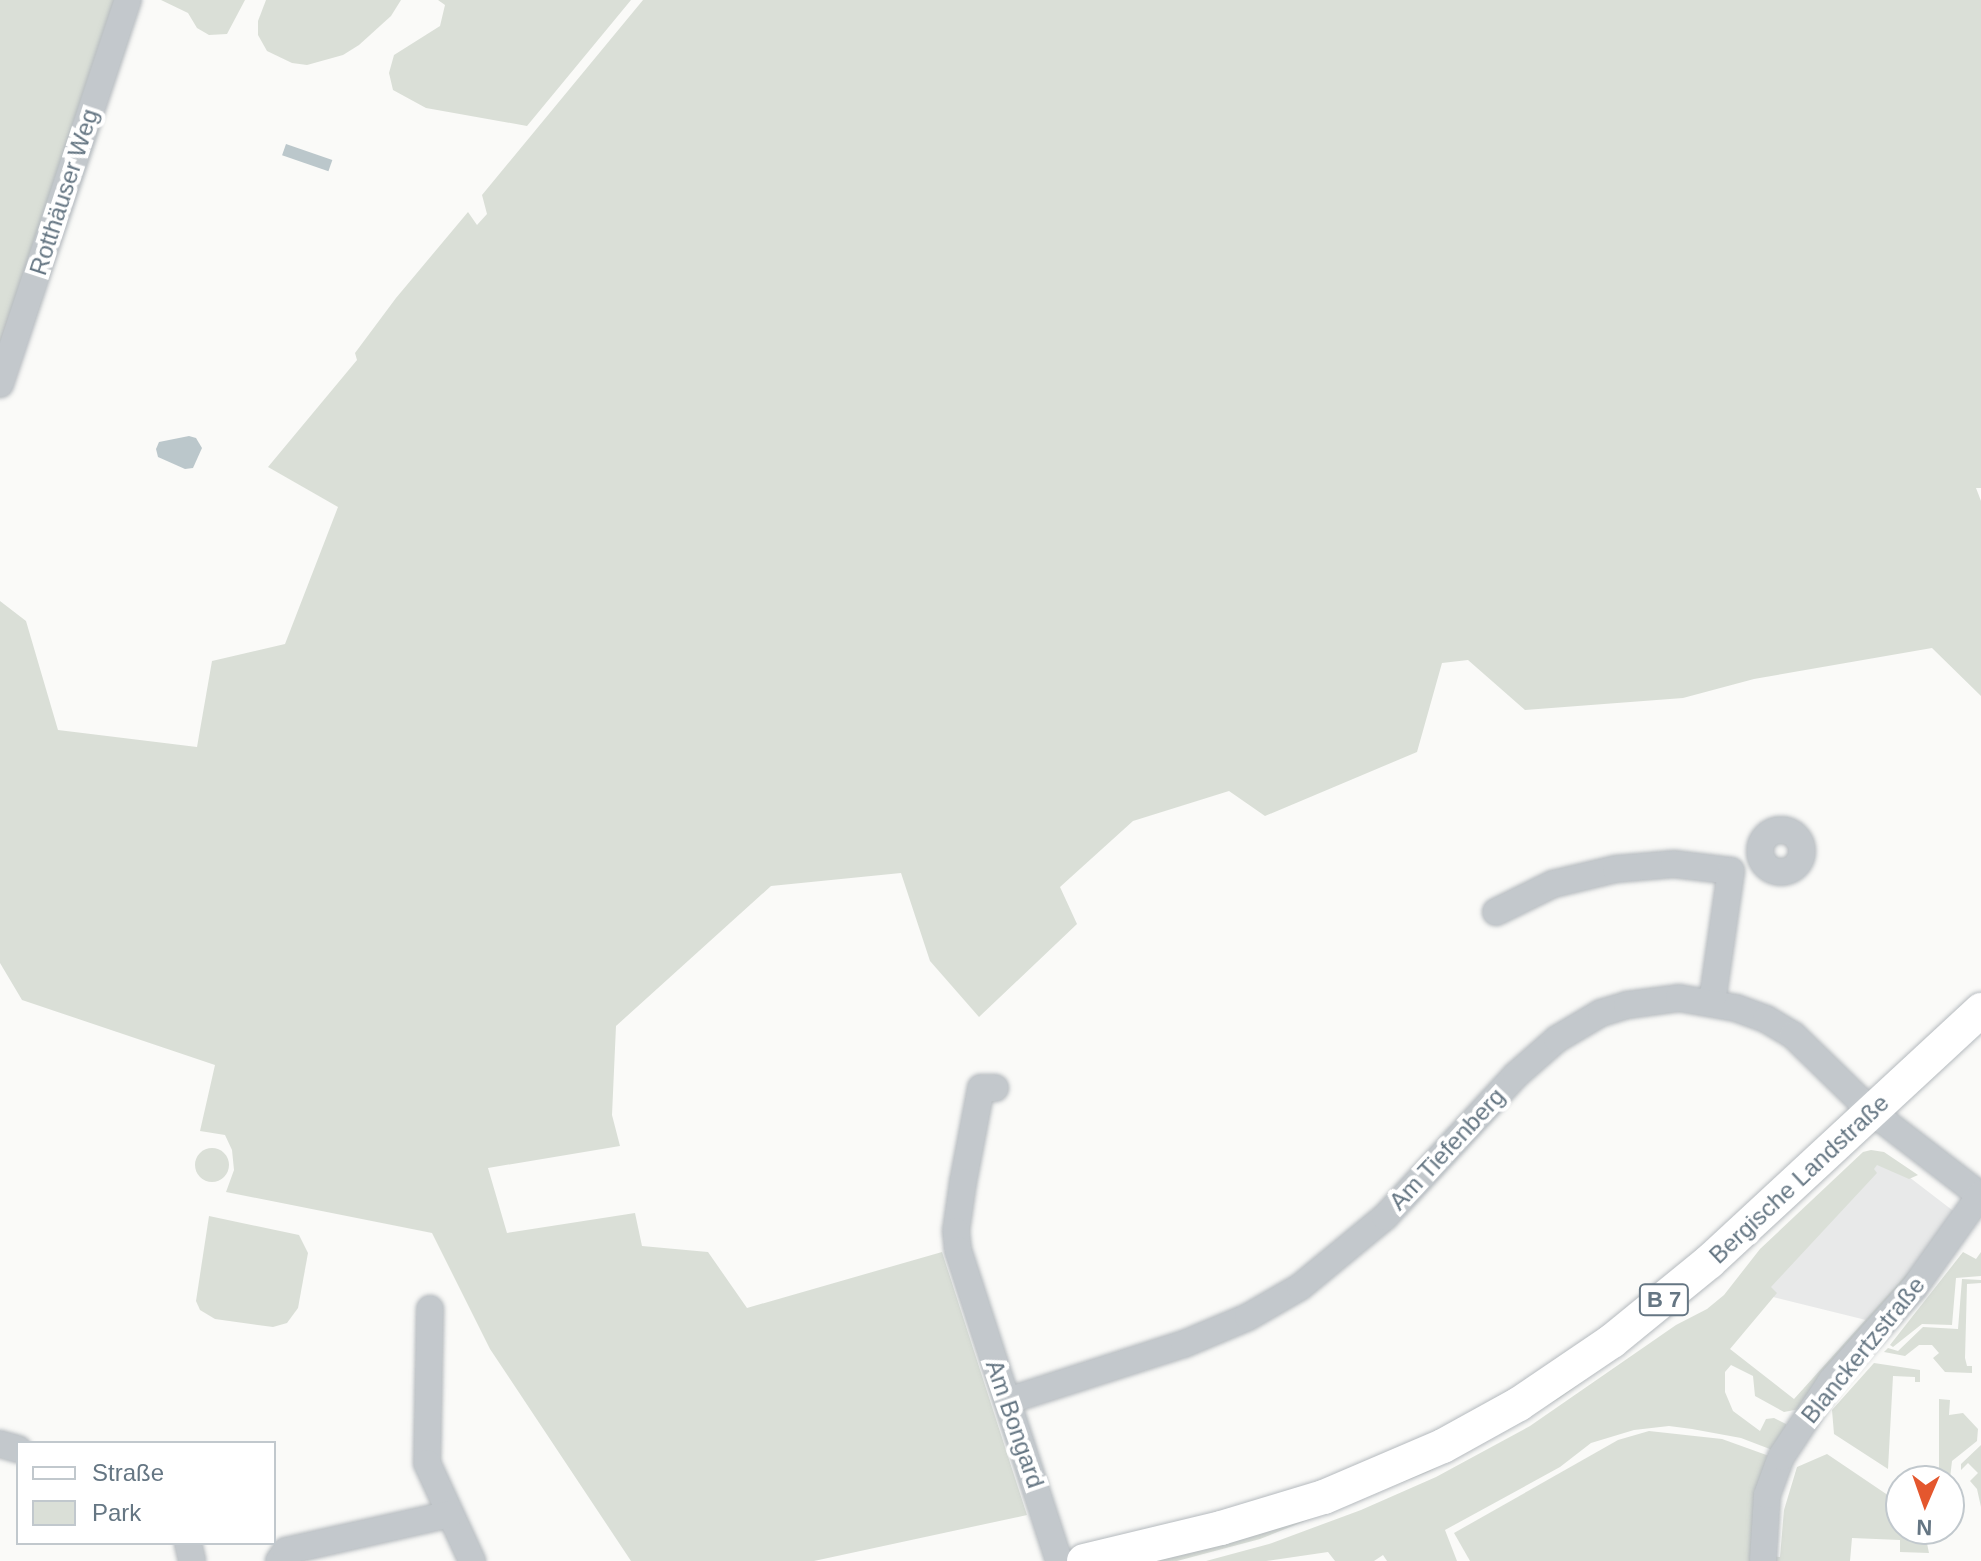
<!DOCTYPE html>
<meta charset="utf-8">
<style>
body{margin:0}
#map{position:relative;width:1981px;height:1561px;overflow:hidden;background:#fafaf8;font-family:Helvetica,sans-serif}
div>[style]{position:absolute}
.built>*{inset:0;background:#e8e9e9}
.green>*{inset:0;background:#dadfd7}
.round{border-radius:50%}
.water>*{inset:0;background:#bbc7cb;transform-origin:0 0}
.roads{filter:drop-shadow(0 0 2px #b5babe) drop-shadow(0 0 2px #b5babe)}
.minor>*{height:26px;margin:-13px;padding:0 13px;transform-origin:13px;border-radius:13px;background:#c3c8cc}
.minor>.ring{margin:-13px;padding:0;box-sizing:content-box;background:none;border:26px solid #c3c8cc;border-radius:50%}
.major>*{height:34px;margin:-17px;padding:0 17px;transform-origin:17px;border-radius:17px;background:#fff}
span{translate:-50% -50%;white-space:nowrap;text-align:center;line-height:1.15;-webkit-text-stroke:8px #fff;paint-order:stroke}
.shield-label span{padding:2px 6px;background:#fff;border:2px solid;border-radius:6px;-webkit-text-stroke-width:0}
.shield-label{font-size:22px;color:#657683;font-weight:700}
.street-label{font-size:24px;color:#657683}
.legend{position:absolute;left:16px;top:1441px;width:260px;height:104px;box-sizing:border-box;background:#fff;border:2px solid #c1c8cd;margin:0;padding:10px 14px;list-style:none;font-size:24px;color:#657683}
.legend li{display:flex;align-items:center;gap:16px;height:40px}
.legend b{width:40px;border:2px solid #c1c8cd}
.north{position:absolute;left:1885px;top:1465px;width:80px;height:80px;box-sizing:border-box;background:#fff;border:2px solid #c1c8cd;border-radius:50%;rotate:182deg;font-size:22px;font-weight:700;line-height:32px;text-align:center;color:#657683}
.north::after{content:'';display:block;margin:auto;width:28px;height:36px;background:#e4572e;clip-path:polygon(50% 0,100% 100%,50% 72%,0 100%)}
</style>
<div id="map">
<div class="built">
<div style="clip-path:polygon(1883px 1157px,1956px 1213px,1870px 1321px,1761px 1294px)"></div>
</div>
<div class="green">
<div style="clip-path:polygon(0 0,117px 0,0 356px)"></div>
<div style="clip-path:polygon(161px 0,245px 0,227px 34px,209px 35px,197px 28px,188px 13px)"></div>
<div style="clip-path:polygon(266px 0,401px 0,391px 16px,359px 45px,343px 55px,307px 65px,292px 63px,267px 51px,258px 35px,258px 21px)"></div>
<div style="clip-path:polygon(438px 0,631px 0,527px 126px,426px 108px,393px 90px,389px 73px,394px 55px,440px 26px,445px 5px)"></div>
<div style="clip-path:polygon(643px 0,1981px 0,1981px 488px,1976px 488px,1981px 501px,1981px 696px,1932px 648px,1754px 679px,1683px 698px,1525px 710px,1468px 660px,1442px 663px,1417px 752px,1265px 816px,1229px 791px,1133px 821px,1060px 887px,1077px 924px,979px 1017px,930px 961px,901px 873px,771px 886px,616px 1026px,612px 1115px,620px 1146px,488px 1168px,507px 1233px,635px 1213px,642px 1246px,708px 1252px,747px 1308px,942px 1252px,1027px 1515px,814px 1561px,631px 1561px,490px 1349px,432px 1233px,226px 1192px,234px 1170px,232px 1150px,225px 1135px,200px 1131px,215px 1065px,22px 1000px,0 963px,0 601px,26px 621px,58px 730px,197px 747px,212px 661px,285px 644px,338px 507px,268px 467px,357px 360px,355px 353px,396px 298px,468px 212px,477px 225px,487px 214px,482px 195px)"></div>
<div class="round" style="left:195px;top:1148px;width:34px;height:34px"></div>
<div style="clip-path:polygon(1871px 1150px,1884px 1152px,1918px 1175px,1909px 1179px,1877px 1165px,1874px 1169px,1877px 1173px,1771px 1287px,1777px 1293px,1730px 1349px,1794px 1399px,1934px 1244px,1800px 1409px,1784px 1412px,1755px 1396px,1753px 1376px,1731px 1365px,1725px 1372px,1725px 1392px,1733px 1411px,1760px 1431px,1766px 1419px,1774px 1418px,1786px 1424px,1786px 1433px,1775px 1451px,1741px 1438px,1692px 1429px,1669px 1426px,1634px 1430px,1591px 1443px,1560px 1467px,1445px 1530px,1457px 1561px,1387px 1561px,1383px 1555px,1374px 1561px,1335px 1561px,1328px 1552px,1266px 1561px,1206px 1561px,1269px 1544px,1361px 1510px,1436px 1477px,1530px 1426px,1676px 1325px,1707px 1309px,1724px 1295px,1760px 1249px,1863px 1152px)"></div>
<div style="clip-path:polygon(209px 1216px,299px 1235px,308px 1253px,298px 1308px,287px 1323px,273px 1327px,215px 1319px,200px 1310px,196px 1301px)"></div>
<div style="clip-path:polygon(1963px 1252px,1976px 1259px,1981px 1252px,1981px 1276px,1956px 1278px,1952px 1325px,1922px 1324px,1893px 1347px,1890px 1345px)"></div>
<div style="clip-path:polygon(1962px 1279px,1981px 1280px,1981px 1283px,1967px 1284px,1965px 1358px,1967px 1366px,1972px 1366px,1972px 1373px,1945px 1372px,1933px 1358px,1939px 1353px,1932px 1345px,1919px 1345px,1905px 1356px,1884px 1352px,1888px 1348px,1898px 1351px,1923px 1327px,1958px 1329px)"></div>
<div style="clip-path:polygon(1652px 1331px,1560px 1398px,1428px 1472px,1260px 1539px,1177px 1561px,1153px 1561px,1612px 1354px)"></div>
<div style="clip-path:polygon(1874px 1363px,1920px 1370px,1920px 1382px,1915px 1382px,1915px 1377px,1893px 1376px,1888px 1469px,1834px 1434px,1832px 1410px)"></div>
<div style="clip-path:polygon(1939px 1399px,1950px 1400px,1949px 1415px,1963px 1413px,1978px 1429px,1977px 1441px,1952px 1461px,1949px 1487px,1949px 1481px,1939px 1481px)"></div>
<div style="clip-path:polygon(1649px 1431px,1722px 1439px,1772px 1457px,1754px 1561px,1470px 1561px,1454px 1533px,1618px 1440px)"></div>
<div style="clip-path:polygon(1981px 1445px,1981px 1507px,1977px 1489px,1970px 1481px,1978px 1473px,1968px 1463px,1961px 1470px,1961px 1464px)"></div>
<div style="clip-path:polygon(1827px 1454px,1901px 1504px,1901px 1529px,1924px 1529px,1929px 1553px,1900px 1552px,1900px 1540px,1852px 1538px,1850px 1561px,1769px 1561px,1769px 1556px,1780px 1557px,1784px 1510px,1797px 1467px)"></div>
</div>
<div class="water">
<div style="left:286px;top:144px;width:49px;height:12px;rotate:19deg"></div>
<div style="clip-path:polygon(189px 436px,196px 438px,202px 448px,193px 468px,185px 469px,158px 457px,156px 449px,159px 442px)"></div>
</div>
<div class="roads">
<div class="minor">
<div style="left:0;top:384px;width:405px;rotate:-71.6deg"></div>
<div class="ring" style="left:1760px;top:830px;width:16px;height:16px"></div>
<div style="left:1496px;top:912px;width:64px;rotate:-26.2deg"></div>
<div style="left:1553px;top:884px;width:65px;rotate:-13.4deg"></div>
<div style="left:1616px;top:869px;width:58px;rotate:-4.9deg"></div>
<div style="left:1674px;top:864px;width:57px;rotate:7deg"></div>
<div style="left:1731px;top:871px;width:133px;rotate:98.2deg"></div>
<div style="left:995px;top:1088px;width:14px;rotate:180deg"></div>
<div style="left:981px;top:1088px;width:96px;rotate:100.8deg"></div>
<div style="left:963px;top:1182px;width:49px;rotate:98.1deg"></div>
<div style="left:956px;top:1231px;width:19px;rotate:84deg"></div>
<div style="left:958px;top:1250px;width:327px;rotate:72deg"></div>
<div style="left:430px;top:1309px;width:154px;rotate:91.1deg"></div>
<div style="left:427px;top:1463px;width:108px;rotate:65.3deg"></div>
<div style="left:1007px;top:1401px;width:186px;rotate:-17.9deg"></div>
<div style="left:1184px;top:1344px;width:69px;rotate:-22.9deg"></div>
<div style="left:1248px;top:1317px;width:60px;rotate:-30deg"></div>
<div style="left:1300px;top:1287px;width:110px;rotate:-39.5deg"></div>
<div style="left:1385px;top:1217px;width:193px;rotate:-47.3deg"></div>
<div style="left:1516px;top:1075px;width:55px;rotate:-41.3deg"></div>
<div style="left:1557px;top:1039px;width:51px;rotate:-30.6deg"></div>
<div style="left:1601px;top:1013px;width:27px;rotate:-17deg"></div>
<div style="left:1627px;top:1005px;width:52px;rotate:-7.7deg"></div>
<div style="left:1679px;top:998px;width:58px;rotate:10deg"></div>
<div style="left:1736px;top:1008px;width:32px;rotate:20deg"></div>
<div style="left:1766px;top:1019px;width:31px;rotate:31deg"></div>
<div style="left:1793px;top:1035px;width:110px;rotate:44.3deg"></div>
<div style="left:1872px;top:1112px;width:138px;rotate:37.6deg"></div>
<div style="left:0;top:1444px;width:19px;rotate:16deg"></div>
<div style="left:188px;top:1543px;width:18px;rotate:77deg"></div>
<div style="left:279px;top:1561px;width:12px;rotate:-55deg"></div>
<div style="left:286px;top:1551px;width:168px;rotate:-12.7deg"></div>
<div style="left:1763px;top:1561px;width:66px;rotate:-86.5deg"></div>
<div style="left:1767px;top:1495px;width:40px;rotate:-69.8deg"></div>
<div style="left:1781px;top:1457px;width:92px;rotate:-56.5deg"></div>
<div style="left:1832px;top:1380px;width:123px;rotate:-48.3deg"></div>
<div style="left:1914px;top:1288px;width:115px;rotate:-54.5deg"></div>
</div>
<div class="major">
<div style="left:1084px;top:1561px;width:141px;rotate:-13.5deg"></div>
<div style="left:1221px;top:1528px;width:108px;rotate:-16.8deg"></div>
<div style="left:1324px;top:1497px;width:129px;rotate:-23.2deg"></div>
<div style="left:1443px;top:1446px;width:87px;rotate:-28.9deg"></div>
<div style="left:1519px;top:1404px;width:112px;rotate:-34.1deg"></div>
<div style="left:1612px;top:1341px;width:125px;rotate:-39.2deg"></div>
<div style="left:1709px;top:1262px;width:371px;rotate:-42.8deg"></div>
</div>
</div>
<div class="shield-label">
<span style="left:1664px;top:1300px">B 7</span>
</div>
<div class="street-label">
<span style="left:64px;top:192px;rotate:-72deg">Rotthäuser Weg</span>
<span style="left:1447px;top:1149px;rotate:-47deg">Am Tiefenberg</span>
<span style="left:1799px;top:1179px;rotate:-43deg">Bergische Landstraße</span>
<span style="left:1863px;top:1350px;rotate:-51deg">Blanckertzstraße</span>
<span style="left:1015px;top:1424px;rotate:71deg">Am Bongard</span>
</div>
<ul class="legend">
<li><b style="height:10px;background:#fff"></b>Straße</li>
<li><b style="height:22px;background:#dadfd7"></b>Park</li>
</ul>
<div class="north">N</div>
</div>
